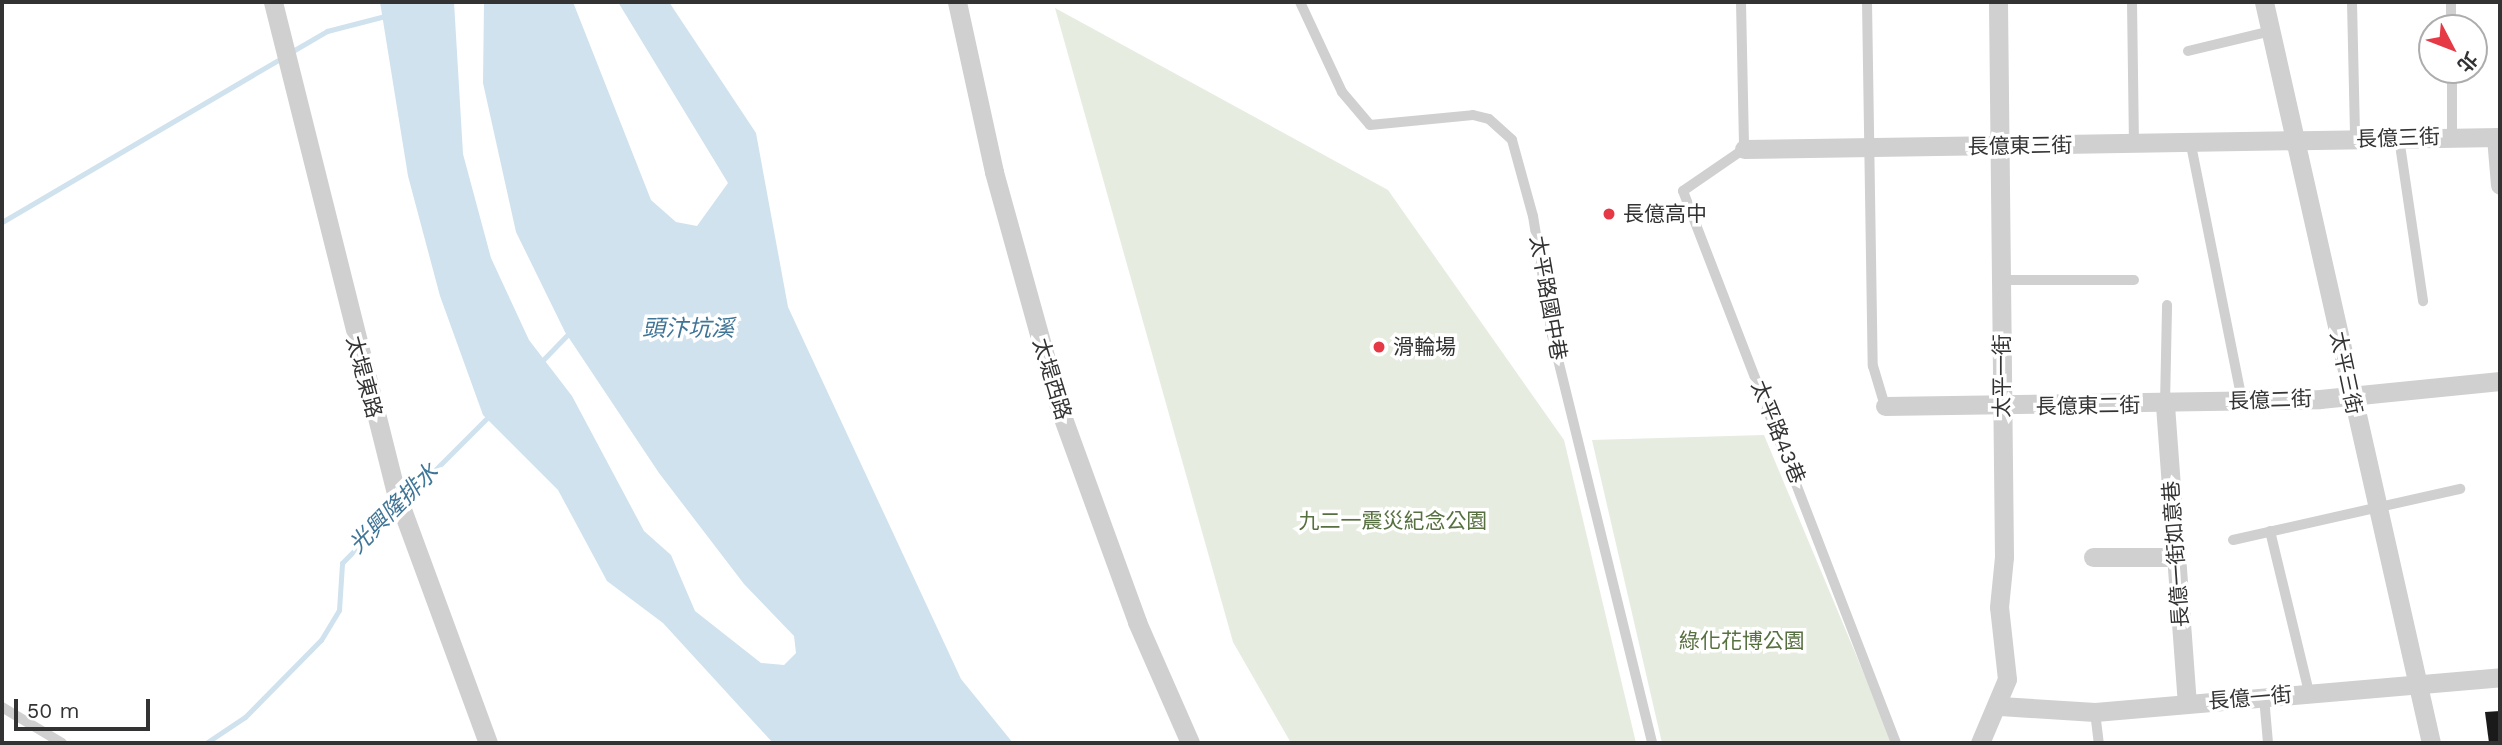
<!DOCTYPE html>
<meta charset="utf-8">
<style>
body{margin:0}
#map{position:relative;width:2502px;height:745px;overflow:hidden;background:#fff;font-family:"Work Sans","Noto Sans TC",sans-serif}
div>[style]{position:absolute}
.green>*{inset:0;background:#e6ecdf}
.water>*{inset:0;background:#cfe2ee}
.stream>*{height:5px;margin:-2.5px;padding:0 2.5px;transform-origin:2.5px;border-radius:2.5px;background:#cfe2ee}
.building>*{inset:0;background:#1a1a1a}
.service>*{height:10px;margin:-5px;padding:0 5px;transform-origin:5px;border-radius:5px;background:#d0d0d0}
.minor>*{height:19px;margin:-9.5px;padding:0 9.5px;transform-origin:9.5px;border-radius:9.5px;background:#d0d0d0}
.dots>*{width:19px;height:19px;translate:-50% -50%;box-sizing:border-box;border:4px solid #fff;border-radius:50%}
span{translate:-50% -50%;white-space:nowrap;text-align:center;line-height:1.15;-webkit-text-stroke:7px #fff;paint-order:stroke}
.street-label{font-size:21px;color:#333}
.poi-label{font-size:21px;color:#333}
.left{translate:0 -50%;text-align:left}
.park-label{font-size:21px;color:#56703f}
.water-label{font-size:23px;color:#3f7597;font-style:italic}
.frame{position:absolute;inset:0;border:4px solid #333;pointer-events:none}
.north{position:absolute;left:2418px;top:14px;width:70px;height:70px;box-sizing:border-box;background:#fff;border:2px solid #adadad;border-radius:50%;rotate:132deg;font-size:19px;font-weight:700;line-height:28px;text-align:center;color:#333}
.north::after{content:'';display:block;margin:auto;width:24px;height:32px;background:#e63946;clip-path:polygon(50% 0,100% 100%,50% 72%,0 100%)}
.scale{position:absolute;left:14px;top:699px;width:136px;height:32px;box-sizing:border-box;border:4px solid #333;border-top:0;padding-left:9px;font-size:21px;line-height:24px;white-space:nowrap;color:#333;-webkit-text-stroke:5px #fff;paint-order:stroke}
</style>
<div id="map">
<div class="green">
<div style="clip-path:polygon(1055px 8px,1388px 190px,1564px 440px,1636px 743px,1291px 743px,1233px 642px)"></div>
<div style="clip-path:polygon(1764px 435px,1893px 743px,1662px 743px,1592px 440px)"></div>
</div>
<div class="water">
<div style="clip-path:polygon(380px 2px,454px 2px,463px 154px,491px 258px,529px 340px,572px 396px,644px 531px,671px 555px,695px 611px,761px 663px,784px 665px,796px 653px,794px 636px,744px 584px,659px 473px,565px 332px,516px 232px,483px 83px,484px 2px,573px 2px,651px 200px,676px 222px,697px 226px,728px 183px,618px 2px,669px 2px,756px 133px,788px 307px,961px 679px,1013px 743px,773px 743px,663px 623px,607px 581px,558px 490px,483px 415px,440px 296px,408px 176px)"></div>
</div>
<div class="stream">
<div style="left:291px;top:52px;width:42px;rotate:-30.3deg"></div>
<div style="left:327px;top:31px;width:64px;rotate:-14.5deg"></div>
<div style="left:2px;top:222px;width:326px;rotate:-30.4deg"></div>
<div style="left:539px;top:364px;width:46px;rotate:-45.9deg"></div>
<div style="left:404px;top:501px;width:123px;rotate:-45deg"></div>
<div style="left:206px;top:743px;width:47px;rotate:-33.7deg"></div>
<div style="left:245px;top:717px;width:108px;rotate:-45.4deg"></div>
<div style="left:321px;top:640px;width:35px;rotate:-59deg"></div>
<div style="left:339px;top:610px;width:47px;rotate:-86.3deg"></div>
<div style="left:342px;top:563px;width:78px;rotate:-45.5deg"></div>
</div>
<div class="building">
<div style="clip-path:polygon(2500px 711px,2500px 743px,2489px 743px,2485px 712px)"></div>
</div>
<div class="service">
<div style="left:1300px;top:2px;width:99px;rotate:65deg"></div>
<div style="left:1342px;top:92px;width:43px;rotate:49.7deg"></div>
<div style="left:1370px;top:125px;width:103px;rotate:-5.5deg"></div>
<div style="left:1473px;top:115px;width:16px;rotate:14deg"></div>
<div style="left:1489px;top:119px;width:31px;rotate:42deg"></div>
<div style="left:1512px;top:140px;width:79px;rotate:74.6deg"></div>
<div style="left:1533px;top:216px;width:121px;rotate:80.9deg"></div>
<div style="left:1552px;top:335px;width:420px;rotate:76.2deg"></div>
<div style="left:1741px;top:2px;width:147px;rotate:88.8deg"></div>
<div style="left:1744px;top:149px;width:74px;rotate:145.5deg"></div>
<div style="left:1683px;top:191px;width:592px;rotate:68.9deg"></div>
<div style="left:1867px;top:2px;width:364px;rotate:89.1deg"></div>
<div style="left:1873px;top:366px;width:42px;rotate:73.3deg"></div>
<div style="left:2132px;top:2px;width:143px;rotate:89.2deg"></div>
<div style="left:2352px;top:2px;width:137px;rotate:88.7deg"></div>
<div style="left:2451px;top:2px;width:26px;rotate:90deg"></div>
<div style="left:2188px;top:51px;width:85px;rotate:-13.5deg"></div>
<div style="left:2452px;top:70px;width:66px;rotate:90deg"></div>
<div style="left:2399px;top:138px;width:165px;rotate:81.6deg"></div>
<div style="left:2191px;top:145px;width:260px;rotate:78.7deg"></div>
<div style="left:2001px;top:280px;width:133px"></div>
<div style="left:2165px;top:404px;width:99px;rotate:-88.8deg"></div>
<div style="left:2270px;top:531px;width:166px;rotate:76.4deg"></div>
<div style="left:2233px;top:540px;width:233px;rotate:-12.7deg"></div>
<div style="left:2264px;top:697px;width:46px;rotate:85deg"></div>
<div style="left:2px;top:707px;width:70px;rotate:31deg"></div>
<div style="left:2095px;top:712px;width:31px;rotate:83deg"></div>
</div>
<div class="minor">
<div style="left:273px;top:2px;width:506px;rotate:75.94deg"></div>
<div style="left:396px;top:493px;width:266px;rotate:69.8deg"></div>
<div style="left:957px;top:2px;width:174px;rotate:77.7deg"></div>
<div style="left:994px;top:172px;width:247px;rotate:74.5deg"></div>
<div style="left:1060px;top:410px;width:226px;rotate:70deg"></div>
<div style="left:1137px;top:622px;width:132px;rotate:66.3deg"></div>
<div style="left:2264px;top:2px;width:760px;rotate:77.3deg"></div>
<div style="left:2496px;top:137px;width:48px;rotate:85.2deg"></div>
<div style="left:1744px;top:149px;width:756px;rotate:-0.91deg"></div>
<div style="left:2165px;top:405px;width:299px;rotate:85.8deg"></div>
<div style="left:1885px;top:406px;width:435px;rotate:-0.9deg"></div>
<div style="left:2320px;top:399px;width:181px;rotate:-5.7deg"></div>
<div style="left:2093px;top:557px;width:83px"></div>
<div style="left:2000px;top:706px;width:95px;rotate:3.6deg"></div>
<div style="left:2095px;top:712px;width:407px;rotate:-4.9deg"></div>
<div style="left:1980px;top:743px;width:69px;rotate:-67.1deg"></div>
<div style="left:2007px;top:679px;width:72px;rotate:-96.3deg"></div>
<div style="left:1999px;top:607px;width:50px;rotate:-84.3deg"></div>
<div style="left:2004px;top:557px;width:555px;rotate:-90.62deg"></div>
</div>
<div class="dots">
<div style="left:1609px;top:214px;background:#e63946"></div>
<div style="left:1379px;top:347px;background:#e63946"></div>
</div>
<div class="street-label">
<span style="left:2398px;top:138px;rotate:-2deg">長億三街</span>
<span style="left:2020px;top:146px;rotate:-1deg">長億東三街</span>
<span style="left:1548px;top:298px;rotate:80deg">太平路國中巷</span>
<span style="left:2346px;top:373px;rotate:78deg">太平三街</span>
<span style="left:2002px;top:376px;rotate:-90deg">太平一街</span>
<span style="left:364px;top:377px;rotate:75deg">太堤東路</span>
<span style="left:1052px;top:379px;rotate:73deg">太堤西路</span>
<span style="left:2270px;top:400px;rotate:-2deg">長億二街</span>
<span style="left:2088px;top:406px;rotate:-1deg">長億東二街</span>
<span style="left:1778px;top:432px;rotate:68deg">太平路43巷</span>
<span style="left:2176px;top:554px;rotate:-94deg">長億一街如意巷</span>
<span style="left:2250px;top:698px;rotate:-5deg">長億一街</span>
</div>
<div class="poi-label">
<span class="left" style="left:1623px;top:214px">長億高中</span>
<span class="left" style="left:1393px;top:347px">滑輪場</span>
</div>
<div class="park-label">
<span style="left:1393px;top:521px">九二一震災紀念公園</span>
<span style="left:1742px;top:641px">綠化花博公園</span>
</div>
<div class="water-label">
<span style="left:688px;top:329px">頭汴坑溪</span>
<span style="left:394px;top:509px;rotate:-45deg">光興隆排水</span>
</div>
<div class="frame"></div>
<div class="north">北</div>
<div class="scale">50 m</div>
</div>
